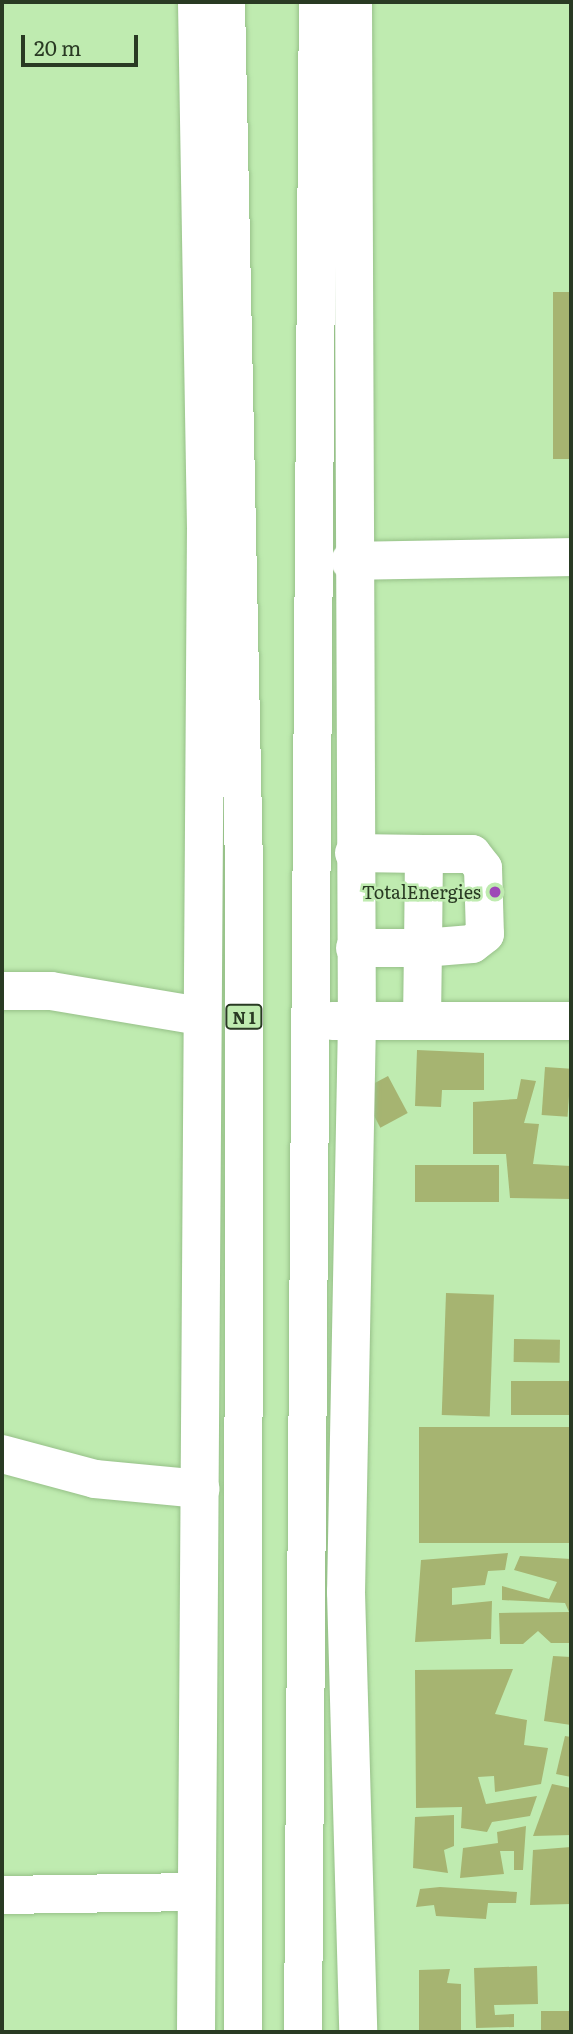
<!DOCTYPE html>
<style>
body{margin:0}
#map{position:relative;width:573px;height:2034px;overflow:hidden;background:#bfebb0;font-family:Literata,serif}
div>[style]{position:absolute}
.building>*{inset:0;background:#a6b471;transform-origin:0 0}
.roads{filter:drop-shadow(0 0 2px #96c088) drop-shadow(0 0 2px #96c088)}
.minor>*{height:38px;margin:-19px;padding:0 19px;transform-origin:19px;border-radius:19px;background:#fff}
.highway>*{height:38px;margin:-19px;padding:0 19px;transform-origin:19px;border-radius:19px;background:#fff}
.dots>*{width:19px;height:19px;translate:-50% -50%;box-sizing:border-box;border:4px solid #bfebb0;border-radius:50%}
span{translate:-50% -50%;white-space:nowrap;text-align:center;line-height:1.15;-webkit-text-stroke:5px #bfebb0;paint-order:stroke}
.shield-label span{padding:2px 5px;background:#bfebb0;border:2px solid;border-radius:5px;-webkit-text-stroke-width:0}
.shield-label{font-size:16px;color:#293a23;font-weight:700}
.poi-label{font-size:18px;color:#293a23}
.right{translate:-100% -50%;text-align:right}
.frame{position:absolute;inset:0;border:4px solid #293a23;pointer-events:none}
.scale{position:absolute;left:21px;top:35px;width:117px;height:32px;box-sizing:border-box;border:4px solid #293a23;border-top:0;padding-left:9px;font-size:21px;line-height:24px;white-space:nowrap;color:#293a23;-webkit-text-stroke:5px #bfebb0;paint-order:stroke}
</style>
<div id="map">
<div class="building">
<div style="left:571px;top:292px;width:167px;height:18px;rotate:90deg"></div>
<div style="clip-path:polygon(417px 1050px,484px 1053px,484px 1090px,442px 1090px,441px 1107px,415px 1106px)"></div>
<div style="left:545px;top:1067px;width:26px;height:48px;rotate:4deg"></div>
<div style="left:388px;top:1076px;width:42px;height:31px;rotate:62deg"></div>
<div style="clip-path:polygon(521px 1079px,536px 1081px,524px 1123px,539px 1124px,533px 1164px,571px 1166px,571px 1199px,510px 1198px,506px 1154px,473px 1154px,473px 1102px,517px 1099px)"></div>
<div style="left:415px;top:1165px;width:84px;height:37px"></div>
<div style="left:446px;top:1293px;width:48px;height:122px;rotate:2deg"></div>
<div style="left:514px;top:1339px;width:46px;height:23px;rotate:1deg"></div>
<div style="left:511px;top:1381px;width:60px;height:34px"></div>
<div style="left:571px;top:1427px;width:116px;height:152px;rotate:90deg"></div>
<div style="clip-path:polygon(508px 1553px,505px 1570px,488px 1571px,485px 1585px,452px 1588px,452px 1605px,492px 1601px,491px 1639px,415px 1642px,421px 1560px)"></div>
<div style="clip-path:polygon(520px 1556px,571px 1559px,571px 1643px,551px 1643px,538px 1631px,523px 1644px,500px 1644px,499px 1613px,569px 1612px,565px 1603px,502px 1600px,502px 1586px,549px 1599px,557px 1582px,514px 1570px)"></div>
<div style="clip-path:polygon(553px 1656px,571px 1657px,571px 1725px,544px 1721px)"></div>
<div style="clip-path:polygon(513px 1669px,495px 1714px,527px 1720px,524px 1745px,548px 1748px,541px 1784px,495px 1792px,494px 1776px,478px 1777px,486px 1804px,537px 1796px,530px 1816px,492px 1822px,487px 1832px,461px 1828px,462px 1807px,416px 1808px,415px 1670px)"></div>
<div style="clip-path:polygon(565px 1736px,571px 1737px,571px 1777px,556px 1774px)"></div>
<div style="clip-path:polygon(552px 1784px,571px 1788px,571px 1835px,533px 1836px)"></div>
<div style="clip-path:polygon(454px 1815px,454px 1846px,444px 1850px,448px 1873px,413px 1868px,415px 1817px)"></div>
<div style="clip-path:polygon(526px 1826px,523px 1870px,514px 1870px,514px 1851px,500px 1851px,504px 1874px,460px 1878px,463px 1848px,498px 1843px,497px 1832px)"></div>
<div style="clip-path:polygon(571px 1847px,571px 1904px,530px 1905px,533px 1850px)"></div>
<div style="clip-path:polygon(440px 1887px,517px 1892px,516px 1903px,488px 1903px,486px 1919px,436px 1916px,434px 1905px,416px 1907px,420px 1889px)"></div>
<div style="clip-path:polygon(537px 1966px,538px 2004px,494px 2005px,495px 2015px,514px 2014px,514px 2027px,476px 2028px,474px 1968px)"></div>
<div style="clip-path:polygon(450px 1969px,447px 1983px,461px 1984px,461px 2032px,419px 2032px,419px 1970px)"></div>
<div style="left:571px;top:2011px;width:21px;height:30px;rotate:90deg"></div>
</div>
<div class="roads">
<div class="minor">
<div style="left:353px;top:2px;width:1019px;rotate:89.78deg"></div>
<div style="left:357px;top:1021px;width:571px;rotate:91.1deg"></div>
<div style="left:346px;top:1592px;width:440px;rotate:88.4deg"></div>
<div style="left:350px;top:561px;width:221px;rotate:-1deg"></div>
<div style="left:354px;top:853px;width:70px;rotate:0.8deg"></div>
<div style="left:424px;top:854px;width:48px"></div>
<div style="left:472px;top:854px;width:18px;rotate:52deg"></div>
<div style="left:483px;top:868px;width:66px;rotate:88.3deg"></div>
<div style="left:485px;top:934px;width:16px;rotate:142deg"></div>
<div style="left:472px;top:944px;width:49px;rotate:175.3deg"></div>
<div style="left:423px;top:948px;width:94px;rotate:-89.4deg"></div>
<div style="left:355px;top:948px;width:68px"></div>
<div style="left:423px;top:948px;width:72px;rotate:90.8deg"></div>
<div style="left:2px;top:991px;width:49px"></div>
<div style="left:51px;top:991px;width:151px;rotate:9.5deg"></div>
<div style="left:332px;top:1021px;width:239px"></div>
<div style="left:2px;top:1454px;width:96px;rotate:15deg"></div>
<div style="left:95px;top:1479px;width:106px;rotate:5.4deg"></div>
<div style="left:2px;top:1895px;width:194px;rotate:-0.9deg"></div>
<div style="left:196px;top:2032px;width:1503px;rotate:-89.62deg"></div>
<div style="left:206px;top:529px;width:527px;rotate:-90.98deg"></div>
</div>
<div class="highway">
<div style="left:226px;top:2px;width:868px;rotate:88.81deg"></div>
<div style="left:244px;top:870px;width:1162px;rotate:90.05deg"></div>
<div style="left:303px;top:2032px;width:2030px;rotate:-89.58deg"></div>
</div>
</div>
<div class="dots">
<div style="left:495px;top:892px;background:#9e49b7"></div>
</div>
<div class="shield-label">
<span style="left:244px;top:1017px">N 1</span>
</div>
<div class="poi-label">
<span class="right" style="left:481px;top:892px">TotalEnergies</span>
</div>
<div class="frame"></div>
<div class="scale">20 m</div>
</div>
